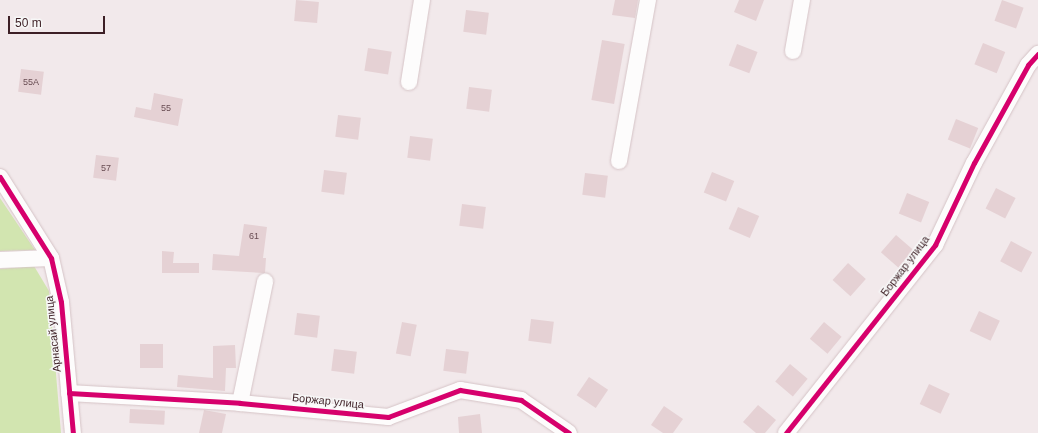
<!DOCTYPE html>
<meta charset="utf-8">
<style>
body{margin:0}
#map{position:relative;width:1038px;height:433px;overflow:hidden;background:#f2e9eb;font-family:Helvetica,sans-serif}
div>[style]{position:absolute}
.green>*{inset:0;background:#d2e5b0}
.building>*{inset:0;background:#e5d1d4;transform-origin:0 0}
.roads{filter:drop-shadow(0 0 1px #d5c3c6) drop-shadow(0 0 1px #d5c3c6)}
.minor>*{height:16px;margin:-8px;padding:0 8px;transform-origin:8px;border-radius:8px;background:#fdfcfc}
.cycleway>*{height:5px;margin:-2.5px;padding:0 2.5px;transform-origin:2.5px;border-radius:2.5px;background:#d6006c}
span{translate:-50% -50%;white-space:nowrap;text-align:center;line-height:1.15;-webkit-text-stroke:3px #f7f7f7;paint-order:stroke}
.number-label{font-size:9px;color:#684c52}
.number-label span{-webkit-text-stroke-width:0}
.street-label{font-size:11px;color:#3d1f25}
.scale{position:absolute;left:8px;top:16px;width:97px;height:18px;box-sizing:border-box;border:2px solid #3d1f25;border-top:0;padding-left:5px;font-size:12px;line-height:14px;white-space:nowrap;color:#3d1f25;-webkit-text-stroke:3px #f7f7f7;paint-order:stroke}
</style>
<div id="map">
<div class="green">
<div style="clip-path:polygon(0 198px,35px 250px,0 251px)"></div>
<div style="clip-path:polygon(34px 266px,49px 291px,61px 433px,0 433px,0 269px)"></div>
</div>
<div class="building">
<div style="left:296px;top:0;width:23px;height:21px;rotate:5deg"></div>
<div style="clip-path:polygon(615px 0,638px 0,635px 18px,612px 15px)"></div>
<div style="clip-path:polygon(739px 0,764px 0,756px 21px,734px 12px)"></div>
<div style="left:1002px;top:0;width:23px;height:22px;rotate:20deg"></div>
<div style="left:466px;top:10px;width:23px;height:22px;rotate:7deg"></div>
<div style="left:602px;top:40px;width:23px;height:61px;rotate:10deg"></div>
<div style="left:983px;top:43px;width:24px;height:23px;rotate:22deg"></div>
<div style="left:737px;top:44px;width:22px;height:23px;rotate:21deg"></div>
<div style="left:368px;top:48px;width:24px;height:23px;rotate:9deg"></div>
<div style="left:21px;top:69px;width:23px;height:23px;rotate:7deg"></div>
<div style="left:469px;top:87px;width:23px;height:22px;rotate:7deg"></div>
<div style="clip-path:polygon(154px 93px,183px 99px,178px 126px,134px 117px,136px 107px,151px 110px)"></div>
<div style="left:338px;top:115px;width:23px;height:22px;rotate:7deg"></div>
<div style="left:956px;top:119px;width:24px;height:22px;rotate:22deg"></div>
<div style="left:410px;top:136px;width:23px;height:22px;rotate:7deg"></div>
<div style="left:96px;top:155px;width:23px;height:23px;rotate:7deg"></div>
<div style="left:324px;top:170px;width:23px;height:22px;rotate:7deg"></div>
<div style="left:712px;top:172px;width:24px;height:22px;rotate:22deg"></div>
<div style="left:585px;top:173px;width:23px;height:22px;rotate:7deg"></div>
<div style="left:996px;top:188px;width:22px;height:23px;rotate:27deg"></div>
<div style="left:907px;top:193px;width:24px;height:22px;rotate:22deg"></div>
<div style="left:462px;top:204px;width:24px;height:22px;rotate:7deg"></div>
<div style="left:738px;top:207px;width:23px;height:24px;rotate:23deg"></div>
<div style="clip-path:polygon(244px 224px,267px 227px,263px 258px,266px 258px,265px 273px,212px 270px,213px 254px,239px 256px)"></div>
<div style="left:896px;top:235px;width:23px;height:23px;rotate:41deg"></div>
<div style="left:1011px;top:241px;width:24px;height:23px;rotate:28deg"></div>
<div style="clip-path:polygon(162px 251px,174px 252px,173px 263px,199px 263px,199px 273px,162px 273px)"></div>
<div style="left:848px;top:263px;width:24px;height:23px;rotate:42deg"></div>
<div style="left:979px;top:311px;width:23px;height:22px;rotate:25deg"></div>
<div style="left:297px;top:313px;width:23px;height:22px;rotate:7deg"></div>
<div style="left:531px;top:319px;width:23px;height:22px;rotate:7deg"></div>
<div style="left:402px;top:322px;width:15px;height:32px;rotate:11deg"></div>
<div style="left:824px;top:322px;width:23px;height:22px;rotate:40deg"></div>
<div style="left:163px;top:344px;width:24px;height:23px;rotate:90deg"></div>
<div style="clip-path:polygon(235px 345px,236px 368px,226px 368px,225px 391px,177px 387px,178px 375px,213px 378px,213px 346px)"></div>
<div style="left:334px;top:349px;width:23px;height:22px;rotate:7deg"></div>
<div style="left:446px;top:349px;width:23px;height:22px;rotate:7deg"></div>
<div style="left:790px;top:364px;width:23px;height:23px;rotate:40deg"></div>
<div style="left:589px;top:377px;width:23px;height:22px;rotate:34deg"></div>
<div style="left:929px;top:384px;width:23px;height:22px;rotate:25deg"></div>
<div style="clip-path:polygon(758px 405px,776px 420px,765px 433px,756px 433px,743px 422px)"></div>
<div style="clip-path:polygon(664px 406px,683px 419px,673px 433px,663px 433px,651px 425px)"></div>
<div style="left:130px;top:409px;width:35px;height:14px;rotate:3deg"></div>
<div style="clip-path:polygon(204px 410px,226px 414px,222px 433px,199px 433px)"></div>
<div style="clip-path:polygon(480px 414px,482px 433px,459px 433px,458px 417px)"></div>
</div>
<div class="roads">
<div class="minor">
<div style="left:793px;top:51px;width:52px;rotate:-80deg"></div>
<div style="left:409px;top:82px;width:83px;rotate:-81deg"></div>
<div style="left:619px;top:161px;width:164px;rotate:-79.8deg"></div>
<div style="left:0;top:177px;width:96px;rotate:57.8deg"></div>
<div style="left:51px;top:258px;width:45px;rotate:77.2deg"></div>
<div style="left:61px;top:302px;width:132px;rotate:84.8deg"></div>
<div style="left:0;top:260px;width:51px;rotate:-2.2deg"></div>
<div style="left:69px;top:393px;width:171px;rotate:3.3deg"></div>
<div style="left:240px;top:403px;width:149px;rotate:5.4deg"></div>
<div style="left:388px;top:417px;width:77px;rotate:-20.6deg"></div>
<div style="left:460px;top:390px;width:62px;rotate:9.3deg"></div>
<div style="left:521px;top:400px;width:58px;rotate:34.5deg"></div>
<div style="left:240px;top:403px;width:124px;rotate:-78.3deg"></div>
<div style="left:786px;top:433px;width:240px;rotate:-51.6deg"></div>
<div style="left:935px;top:245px;width:91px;rotate:-64.6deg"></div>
<div style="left:974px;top:163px;width:112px;rotate:-61.1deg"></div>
<div style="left:1028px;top:65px;width:15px;rotate:-48deg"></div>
</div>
</div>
<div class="cycleway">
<div style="left:0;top:177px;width:96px;rotate:57.8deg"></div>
<div style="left:51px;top:258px;width:45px;rotate:77.2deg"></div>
<div style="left:61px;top:302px;width:132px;rotate:84.8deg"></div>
<div style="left:69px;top:393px;width:171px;rotate:3.3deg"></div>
<div style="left:240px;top:403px;width:149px;rotate:5.4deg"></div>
<div style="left:388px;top:417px;width:77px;rotate:-20.6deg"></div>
<div style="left:460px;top:390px;width:62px;rotate:9.3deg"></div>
<div style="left:521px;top:400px;width:58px;rotate:34.5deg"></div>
<div style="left:786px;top:433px;width:240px;rotate:-51.6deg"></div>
<div style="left:935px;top:245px;width:91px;rotate:-64.6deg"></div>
<div style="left:974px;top:163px;width:112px;rotate:-61.1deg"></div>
<div style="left:1028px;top:65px;width:15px;rotate:-48deg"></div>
</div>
<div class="number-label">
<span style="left:31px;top:82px">55А</span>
<span style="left:166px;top:108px">55</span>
<span style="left:106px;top:168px">57</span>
<span style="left:254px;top:236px">61</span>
</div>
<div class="street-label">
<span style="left:905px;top:266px;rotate:-53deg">Боржар улица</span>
<span style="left:53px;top:334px;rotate:-96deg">Арнасай улица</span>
<span style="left:328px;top:401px;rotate:6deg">Боржар улица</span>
</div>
<div class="scale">50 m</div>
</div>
